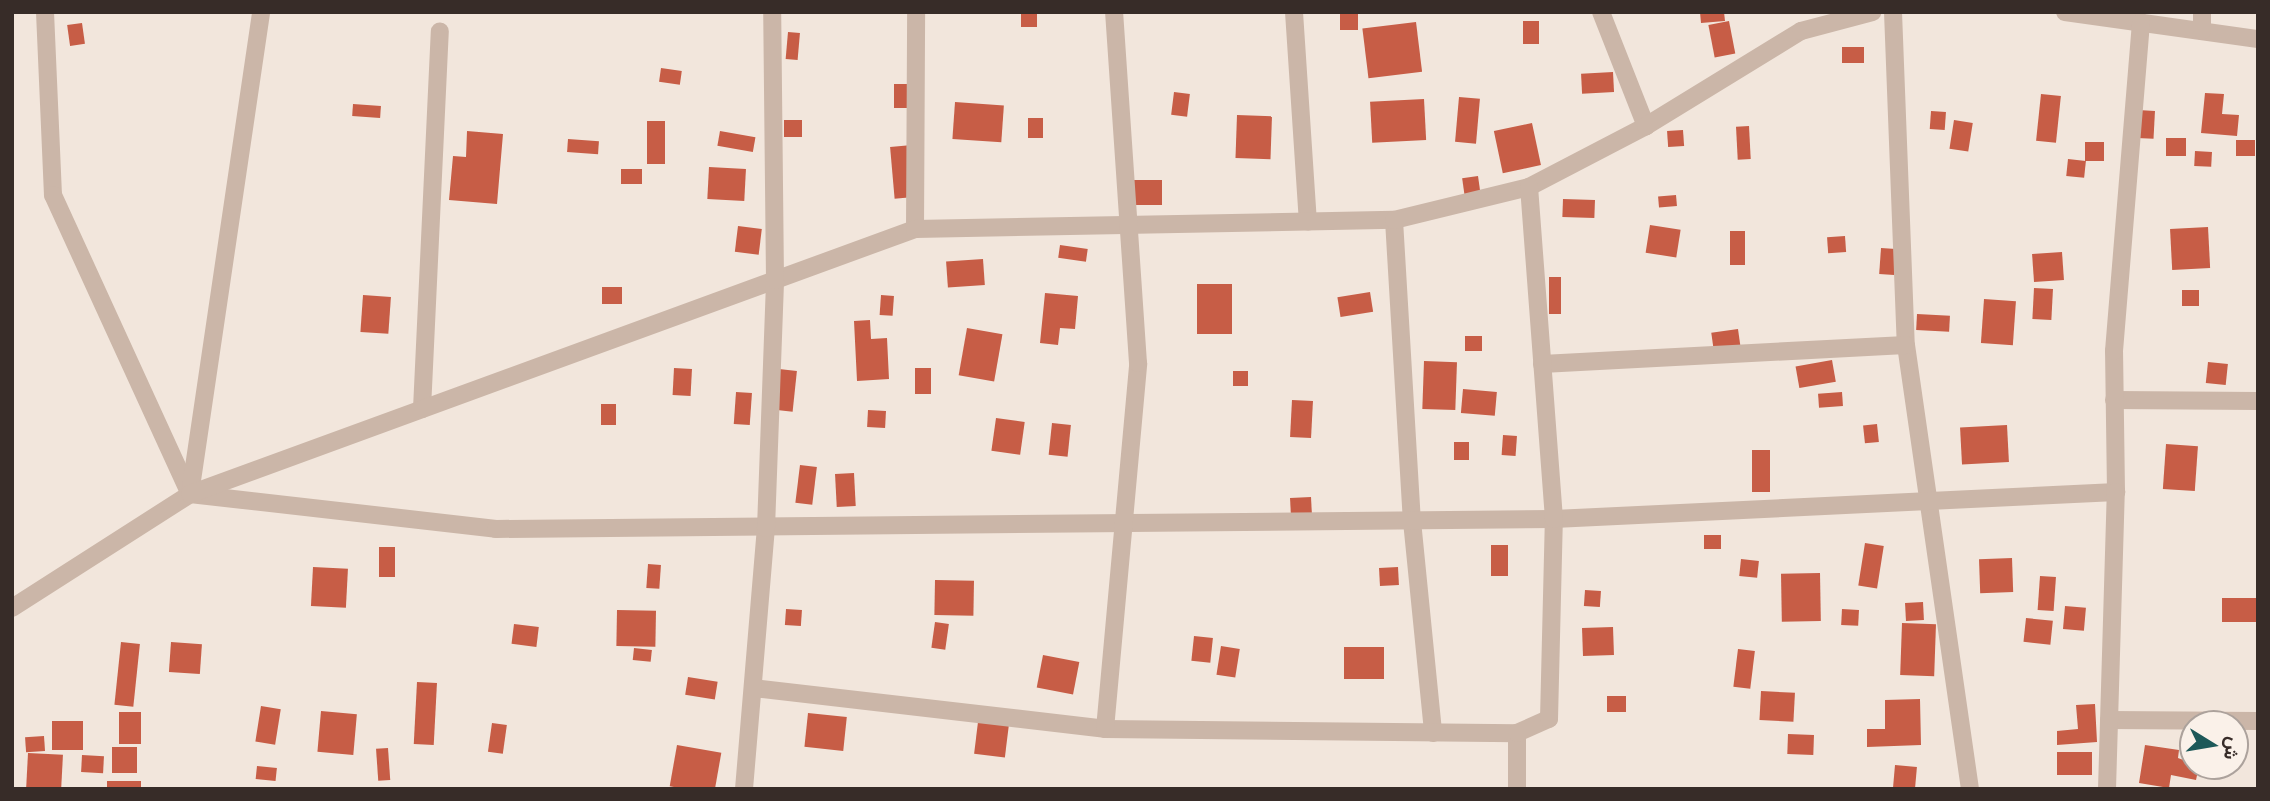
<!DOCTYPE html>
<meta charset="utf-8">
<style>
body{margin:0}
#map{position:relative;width:2270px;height:801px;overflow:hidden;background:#f2e6dc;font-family:"Open Sans",Vazirmatn,sans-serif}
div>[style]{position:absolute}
.building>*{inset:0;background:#c75d46;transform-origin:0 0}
.minor>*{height:18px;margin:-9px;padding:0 9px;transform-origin:9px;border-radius:9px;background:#cbb6a8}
span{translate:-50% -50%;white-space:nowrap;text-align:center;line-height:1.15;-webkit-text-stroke:6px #faf1e9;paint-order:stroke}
.frame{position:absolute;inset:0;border:14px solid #372c28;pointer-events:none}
.north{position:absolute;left:2179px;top:710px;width:70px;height:70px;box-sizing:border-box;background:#faf1e9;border:2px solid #aca29c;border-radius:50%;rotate:101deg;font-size:19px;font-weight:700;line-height:28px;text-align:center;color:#372c28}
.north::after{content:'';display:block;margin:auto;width:24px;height:32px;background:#1d5959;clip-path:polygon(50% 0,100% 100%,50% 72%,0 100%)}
</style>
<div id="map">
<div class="building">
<div style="left:1021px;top:12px;width:16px;height:15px"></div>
<div style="left:1340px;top:12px;width:18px;height:18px"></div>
<div style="clip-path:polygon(1700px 12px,1724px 12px,1725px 21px,1701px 23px)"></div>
<div style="left:1523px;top:21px;width:16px;height:23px"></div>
<div style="left:1729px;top:21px;width:33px;height:21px;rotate:79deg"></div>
<div style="left:1416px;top:22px;width:50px;height:54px;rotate:83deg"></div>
<div style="left:82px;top:23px;width:21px;height:15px;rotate:82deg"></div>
<div style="left:788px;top:32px;width:12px;height:27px;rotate:5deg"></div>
<div style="left:1842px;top:47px;width:22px;height:16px"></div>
<div style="left:661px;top:68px;width:21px;height:14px;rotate:8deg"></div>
<div style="left:1613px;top:72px;width:20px;height:32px;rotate:87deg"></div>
<div style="left:894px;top:84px;width:13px;height:24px"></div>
<div style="left:1174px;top:92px;width:16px;height:23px;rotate:7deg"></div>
<div style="clip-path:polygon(2205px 93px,2224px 94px,2222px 114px,2239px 115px,2237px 136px,2201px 133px)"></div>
<div style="left:2041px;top:94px;width:20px;height:47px;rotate:6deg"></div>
<div style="left:1459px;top:97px;width:21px;height:45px;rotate:5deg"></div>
<div style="left:1424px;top:99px;width:41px;height:54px;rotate:87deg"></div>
<div style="left:955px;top:102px;width:49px;height:37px;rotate:4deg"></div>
<div style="left:353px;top:104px;width:28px;height:12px;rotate:4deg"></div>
<div style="left:2138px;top:110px;width:17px;height:28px;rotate:3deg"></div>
<div style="left:1931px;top:111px;width:15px;height:18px;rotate:4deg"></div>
<div style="left:1237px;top:115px;width:35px;height:43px;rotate:2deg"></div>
<div style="left:1028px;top:118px;width:15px;height:20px"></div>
<div style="left:784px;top:120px;width:18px;height:17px"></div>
<div style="left:1954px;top:120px;width:19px;height:29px;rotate:9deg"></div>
<div style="left:647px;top:121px;width:18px;height:43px"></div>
<div style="left:1532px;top:123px;width:43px;height:39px;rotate:78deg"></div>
<div style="left:1749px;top:126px;width:33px;height:13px;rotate:87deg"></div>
<div style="left:1683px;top:130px;width:16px;height:16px;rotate:86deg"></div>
<div style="clip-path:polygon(467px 131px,503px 134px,497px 204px,449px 200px,453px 156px,466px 157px)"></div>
<div style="left:720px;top:131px;width:36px;height:15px;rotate:10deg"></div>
<div style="left:2166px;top:138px;width:20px;height:18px"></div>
<div style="left:568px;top:139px;width:31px;height:13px;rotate:4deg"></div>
<div style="left:2236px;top:140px;width:19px;height:16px"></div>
<div style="left:2085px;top:142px;width:19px;height:19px"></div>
<div style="left:912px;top:145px;width:52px;height:22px;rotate:85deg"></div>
<div style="left:2195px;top:151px;width:17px;height:15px;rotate:3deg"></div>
<div style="left:2068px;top:159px;width:18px;height:17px;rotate:6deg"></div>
<div style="left:709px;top:167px;width:37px;height:32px;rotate:3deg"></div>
<div style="left:621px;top:169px;width:21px;height:15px"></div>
<div style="left:1478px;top:176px;width:21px;height:16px;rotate:82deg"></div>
<div style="left:1162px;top:180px;width:25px;height:34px;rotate:90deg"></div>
<div style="left:1676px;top:195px;width:11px;height:18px;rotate:85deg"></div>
<div style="left:1563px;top:199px;width:32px;height:18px;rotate:2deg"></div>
<div style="left:1650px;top:225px;width:31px;height:28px;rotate:9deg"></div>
<div style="left:738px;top:226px;width:24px;height:26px;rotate:7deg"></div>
<div style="left:2208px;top:227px;width:41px;height:38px;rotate:87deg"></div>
<div style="left:1730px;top:231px;width:15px;height:34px"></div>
<div style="left:1845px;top:236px;width:16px;height:18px;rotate:86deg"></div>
<div style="left:1060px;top:245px;width:28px;height:13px;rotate:8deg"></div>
<div style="left:1881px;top:248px;width:15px;height:26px;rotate:4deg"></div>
<div style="left:2062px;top:252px;width:28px;height:30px;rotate:86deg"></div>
<div style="left:983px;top:259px;width:26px;height:37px;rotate:86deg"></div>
<div style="left:1549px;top:277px;width:12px;height:37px"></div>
<div style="left:1197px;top:284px;width:35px;height:50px"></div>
<div style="left:602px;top:287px;width:20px;height:17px"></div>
<div style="left:2034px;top:288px;width:19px;height:31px;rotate:3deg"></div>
<div style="left:2182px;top:290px;width:17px;height:16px"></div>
<div style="left:1370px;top:292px;width:20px;height:33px;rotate:81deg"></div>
<div style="clip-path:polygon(1045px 293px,1078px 296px,1075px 329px,1060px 328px,1058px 345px,1040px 343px)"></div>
<div style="left:363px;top:295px;width:28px;height:37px;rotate:4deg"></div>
<div style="left:881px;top:295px;width:13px;height:20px;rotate:4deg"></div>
<div style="left:1984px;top:299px;width:32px;height:44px;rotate:4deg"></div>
<div style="left:1917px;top:314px;width:33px;height:16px;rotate:3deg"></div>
<div style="clip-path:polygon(870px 320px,871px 339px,887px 338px,889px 379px,857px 381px,854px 321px)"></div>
<div style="left:967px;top:328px;width:36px;height:48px;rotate:10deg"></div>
<div style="left:1738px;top:329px;width:22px;height:27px;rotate:82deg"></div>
<div style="left:1465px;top:336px;width:17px;height:15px"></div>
<div style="left:1832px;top:360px;width:22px;height:37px;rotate:80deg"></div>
<div style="left:1424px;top:361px;width:33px;height:48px;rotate:2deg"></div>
<div style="left:2208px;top:362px;width:20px;height:21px;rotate:6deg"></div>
<div style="left:674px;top:368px;width:18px;height:27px;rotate:3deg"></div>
<div style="left:915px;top:368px;width:16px;height:26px"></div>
<div style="left:779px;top:369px;width:18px;height:41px;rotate:6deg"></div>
<div style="left:1233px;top:371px;width:15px;height:15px"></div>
<div style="left:1463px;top:389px;width:34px;height:24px;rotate:5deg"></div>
<div style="left:736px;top:392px;width:16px;height:32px;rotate:4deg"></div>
<div style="left:1842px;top:392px;width:14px;height:24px;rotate:86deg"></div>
<div style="left:1292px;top:400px;width:21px;height:37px;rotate:3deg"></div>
<div style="left:601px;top:404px;width:15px;height:21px"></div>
<div style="left:868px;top:410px;width:18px;height:17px;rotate:3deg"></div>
<div style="left:996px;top:418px;width:29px;height:33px;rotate:8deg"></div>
<div style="left:1052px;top:423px;width:19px;height:32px;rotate:6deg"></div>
<div style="left:1877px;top:424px;width:18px;height:14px;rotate:84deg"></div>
<div style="left:2007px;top:425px;width:37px;height:47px;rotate:87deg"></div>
<div style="left:1503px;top:435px;width:14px;height:20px;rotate:4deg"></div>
<div style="left:1454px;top:442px;width:15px;height:18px"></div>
<div style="left:2166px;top:444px;width:32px;height:45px;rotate:4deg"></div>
<div style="left:1752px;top:450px;width:18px;height:42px"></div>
<div style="left:800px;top:465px;width:17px;height:38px;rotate:7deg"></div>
<div style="left:854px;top:473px;width:33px;height:19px;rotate:87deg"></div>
<div style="left:1311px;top:497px;width:17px;height:21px;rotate:87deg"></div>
<div style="left:1704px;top:535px;width:17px;height:14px"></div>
<div style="left:1865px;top:543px;width:19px;height:43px;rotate:9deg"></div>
<div style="left:1491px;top:545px;width:17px;height:31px"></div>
<div style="left:379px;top:547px;width:16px;height:30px"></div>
<div style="left:2012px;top:558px;width:34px;height:33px;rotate:88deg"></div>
<div style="left:1741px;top:559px;width:18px;height:17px;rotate:6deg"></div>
<div style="left:648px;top:564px;width:13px;height:24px;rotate:4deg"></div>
<div style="left:313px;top:567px;width:35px;height:39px;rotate:3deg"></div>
<div style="left:1398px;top:567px;width:18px;height:19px;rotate:87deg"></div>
<div style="left:1820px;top:573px;width:48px;height:39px;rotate:89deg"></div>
<div style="left:2040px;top:576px;width:16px;height:34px;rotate:4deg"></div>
<div style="left:935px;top:580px;width:39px;height:35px;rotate:1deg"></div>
<div style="left:1585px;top:590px;width:16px;height:16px;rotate:4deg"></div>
<div style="left:2258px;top:598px;width:24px;height:36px;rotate:90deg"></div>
<div style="left:1923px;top:602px;width:18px;height:18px;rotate:87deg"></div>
<div style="left:2065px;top:606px;width:21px;height:23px;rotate:5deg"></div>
<div style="left:786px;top:609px;width:16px;height:16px;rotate:4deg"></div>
<div style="left:1842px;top:609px;width:17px;height:16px;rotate:3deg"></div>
<div style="left:617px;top:610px;width:39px;height:36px;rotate:1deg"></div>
<div style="left:2026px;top:618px;width:27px;height:24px;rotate:6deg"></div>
<div style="left:935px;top:622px;width:14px;height:26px;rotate:8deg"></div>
<div style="left:1902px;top:623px;width:34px;height:52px;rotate:2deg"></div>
<div style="left:514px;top:624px;width:25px;height:20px;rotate:7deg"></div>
<div style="left:1613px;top:627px;width:28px;height:31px;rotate:88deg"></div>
<div style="left:1194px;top:636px;width:19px;height:25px;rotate:6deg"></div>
<div style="left:121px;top:642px;width:19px;height:63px;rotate:6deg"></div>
<div style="left:171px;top:642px;width:31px;height:30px;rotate:4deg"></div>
<div style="left:1221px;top:646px;width:19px;height:29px;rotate:9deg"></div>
<div style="left:1344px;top:647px;width:40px;height:32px"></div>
<div style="left:634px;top:648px;width:18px;height:12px;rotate:6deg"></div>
<div style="left:1738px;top:649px;width:17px;height:38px;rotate:7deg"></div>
<div style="left:1043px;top:655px;width:37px;height:33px;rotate:11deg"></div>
<div style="left:688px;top:677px;width:30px;height:18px;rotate:9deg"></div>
<div style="left:417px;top:682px;width:20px;height:62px;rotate:3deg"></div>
<div style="left:1761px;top:691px;width:34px;height:29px;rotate:3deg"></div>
<div style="left:1607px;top:696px;width:19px;height:16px"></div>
<div style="clip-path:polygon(1920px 699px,1921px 745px,1867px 747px,1867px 729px,1885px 729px,1885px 700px)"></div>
<div style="clip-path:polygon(2095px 704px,2097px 742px,2057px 745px,2057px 731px,2078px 729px,2076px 705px)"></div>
<div style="left:261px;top:706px;width:20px;height:36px;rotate:9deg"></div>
<div style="left:321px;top:711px;width:36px;height:41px;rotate:5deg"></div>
<div style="left:119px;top:712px;width:22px;height:32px"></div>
<div style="left:808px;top:713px;width:39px;height:34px;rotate:6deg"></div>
<div style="left:52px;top:721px;width:31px;height:29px"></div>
<div style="left:978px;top:722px;width:31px;height:32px;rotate:7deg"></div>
<div style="left:492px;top:723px;width:15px;height:29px;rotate:8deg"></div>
<div style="left:1788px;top:734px;width:26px;height:20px;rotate:2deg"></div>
<div style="left:44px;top:736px;width:15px;height:19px;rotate:86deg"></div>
<div style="left:677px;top:745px;width:45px;height:42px;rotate:10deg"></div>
<div style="clip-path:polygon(2145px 745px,2179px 750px,2178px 758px,2199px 766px,2196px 780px,2171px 775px,2169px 788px,2139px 783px)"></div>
<div style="left:137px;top:747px;width:26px;height:25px;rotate:90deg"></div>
<div style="left:388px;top:748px;width:32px;height:12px;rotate:86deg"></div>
<div style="left:2057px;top:752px;width:35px;height:23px"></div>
<div style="left:28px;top:753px;width:35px;height:36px;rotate:3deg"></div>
<div style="left:82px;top:755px;width:22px;height:17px;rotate:3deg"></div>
<div style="left:1895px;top:765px;width:22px;height:24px;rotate:5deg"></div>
<div style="left:257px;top:766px;width:20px;height:13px;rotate:6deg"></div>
<div style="left:107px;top:781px;width:34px;height:8px"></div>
</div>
<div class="minor">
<div style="left:45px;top:12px;width:183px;rotate:87.5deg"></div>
<div style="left:53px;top:195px;width:329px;rotate:65.4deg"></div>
<div style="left:1294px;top:12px;width:210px;rotate:86.2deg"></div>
<div style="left:1601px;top:12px;width:123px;rotate:68.5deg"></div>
<div style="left:1893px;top:12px;width:333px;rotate:87.8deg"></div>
<div style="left:1906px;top:345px;width:449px;rotate:81.8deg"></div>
<div style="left:2065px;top:12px;width:195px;rotate:8deg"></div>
<div style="left:2202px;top:31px;width:19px;rotate:-90deg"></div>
<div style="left:1394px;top:220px;width:302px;rotate:86.6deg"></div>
<div style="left:1412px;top:521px;width:213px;rotate:84.3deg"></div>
<div style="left:915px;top:229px;width:217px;rotate:-89.7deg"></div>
<div style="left:1542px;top:364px;width:364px;rotate:-3deg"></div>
<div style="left:2114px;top:400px;width:144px;rotate:0.4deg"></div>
<div style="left:422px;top:409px;width:378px;rotate:-87.3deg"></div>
<div style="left:190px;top:494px;width:308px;rotate:6.5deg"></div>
<div style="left:496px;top:529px;width:1058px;rotate:-0.54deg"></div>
<div style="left:1554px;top:519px;width:563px;rotate:-2.75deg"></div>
<div style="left:2116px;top:492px;width:141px;rotate:-90.8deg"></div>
<div style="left:2114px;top:351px;width:330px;rotate:-85.3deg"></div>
<div style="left:190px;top:494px;width:487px;rotate:-81.6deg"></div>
<div style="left:12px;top:608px;width:211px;rotate:-32.6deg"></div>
<div style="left:190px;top:494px;width:772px;rotate:-20.08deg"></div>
<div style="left:915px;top:229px;width:479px;rotate:-1.1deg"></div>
<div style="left:1394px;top:220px;width:139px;rotate:-13.7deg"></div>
<div style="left:1529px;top:187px;width:132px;rotate:-27.5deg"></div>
<div style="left:1646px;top:126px;width:182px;rotate:-31.5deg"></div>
<div style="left:1801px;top:31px;width:74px;rotate:-14.8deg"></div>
<div style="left:753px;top:688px;width:354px;rotate:6.6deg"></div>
<div style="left:1105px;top:729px;width:412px;rotate:0.6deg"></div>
<div style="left:2109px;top:720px;width:149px;rotate:0.4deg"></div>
<div style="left:1105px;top:729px;width:367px;rotate:-84.8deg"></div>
<div style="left:1138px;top:363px;width:352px;rotate:-93.9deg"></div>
<div style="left:744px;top:789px;width:262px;rotate:-85.2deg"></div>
<div style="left:766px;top:528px;width:248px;rotate:-87.9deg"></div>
<div style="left:775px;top:280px;width:268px;rotate:-90.6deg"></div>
<div style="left:1517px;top:789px;width:56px;rotate:-90deg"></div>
<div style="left:1517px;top:733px;width:35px;rotate:-24deg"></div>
<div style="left:1549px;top:719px;width:200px;rotate:-88.6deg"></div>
<div style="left:1554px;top:519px;width:333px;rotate:-94.3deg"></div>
<div style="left:2107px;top:789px;width:297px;rotate:-88.3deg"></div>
</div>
<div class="frame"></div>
<div class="north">ش</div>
</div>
